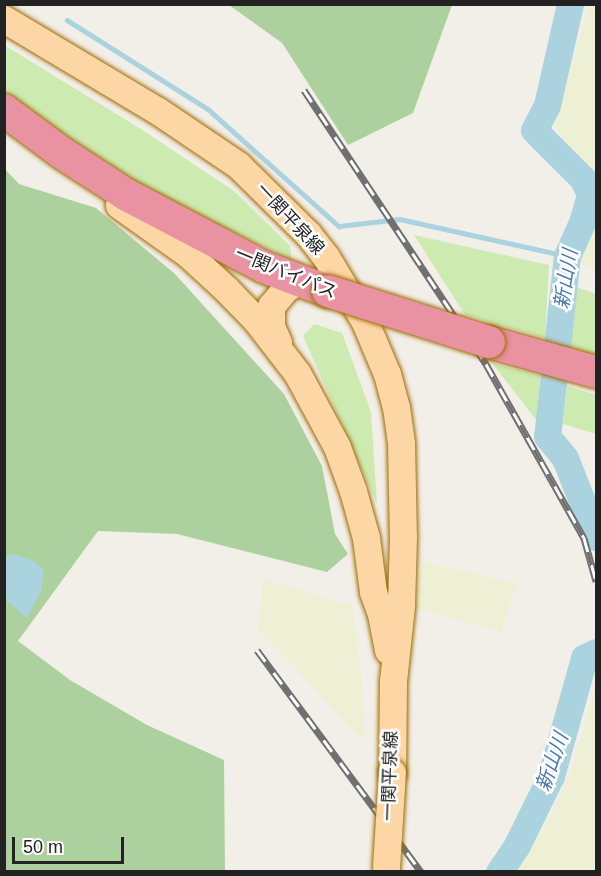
<!DOCTYPE html>
<meta charset="utf-8">
<style>
body{margin:0}
#map{position:relative;width:601px;height:876px;overflow:hidden;background:#f2efe9;font-family:Helvetica,"Noto Sans JP",sans-serif}
div>[style]{position:absolute}
.farmland>*{inset:0;background:#eef0d5}
.grass>*{inset:0;background:#cdebb0}
.forest>*{inset:0;background:#add19e}
.water>*{inset:0;background:#aad3df}
.stream>*{height:4.5px;margin:-2.25px;padding:0 2.25px;transform-origin:2.25px;border-radius:2.25px;background:#aad3df}
.river>*{height:27px;margin:-13.5px;padding:0 13.5px;transform-origin:13.5px;border-radius:13.5px;background:#aad3df}
.roads{filter:drop-shadow(0 0 2px #a06b00) drop-shadow(0 0 2px #a06b00)}
.major>*{height:27px;margin:-13.5px;padding:0 13.5px;transform-origin:13.5px;border-radius:13.5px;background:#fcd6a4}
.highway>*{height:32px;margin:-16px;padding:0 16px;transform-origin:16px;border-radius:16px;background:#e892a2}
.rail>*{height:7px;margin-top:-3.5px;transform-origin:0;background:repeating-linear-gradient(90deg,#fff 0 14px,#707070 0 28px);box-sizing:border-box;border-block:2px solid #707070}
.bridges{filter:drop-shadow(0 0 2px #a06b00) drop-shadow(0 0 2px #a06b00)}
.major-bridge>*{height:27px;margin:-13.5px;padding:0 13.5px;transform-origin:13.5px;border-radius:13.5px;background:#fcd6a4}
.highway-bridge>*{height:32px;margin:-16px;padding:0 16px;transform-origin:16px;border-radius:16px;background:#e892a2}
span{translate:-50% -50%;white-space:nowrap;text-align:center;line-height:1.15;-webkit-text-stroke:5px #fff;paint-order:stroke}
.street-label{font-size:18px;color:#222}
.water-label{font-size:20px;color:#4a7aab;font-style:italic}
.frame{position:absolute;inset:0;border:6px solid #222;pointer-events:none}
.scale{position:absolute;left:12px;top:837px;width:112px;height:27px;box-sizing:border-box;border:3px solid #222;border-top:0;padding-left:8px;font-size:18px;line-height:21px;white-space:nowrap;color:#222;-webkit-text-stroke:4px #fff;paint-order:stroke}
</style>
<div id="map">
<div class="farmland">
<div style="clip-path:polygon(589px 5px,596px 5px,596px 188px,554px 126px)"></div>
<div style="clip-path:polygon(596px 229px,596px 271px,576px 260px)"></div>
<div style="clip-path:polygon(420px 561px,517px 584px,501px 632px,416px 608px)"></div>
<div style="clip-path:polygon(263px 579px,352px 605px,363px 689px,364px 742px,258px 630px)"></div>
<div style="clip-path:polygon(596px 683px,596px 871px,514px 871px,549px 818px,572px 767px)"></div>
</div>
<div class="grass">
<div style="clip-path:polygon(4px 45px,141px 129px,234px 191px,290px 246px,292px 260px,155px 194px,33px 114px,5px 91px)"></div>
<div style="clip-path:polygon(414px 235px,549px 265px,545px 338px,465px 315px)"></div>
<div style="clip-path:polygon(577px 287px,596px 294px,596px 356px,564px 346px)"></div>
<div style="clip-path:polygon(314px 324px,342px 333px,371px 412px,377px 504px,303px 336px)"></div>
<div style="clip-path:polygon(492px 363px,540px 376px,537px 421px)"></div>
<div style="clip-path:polygon(567px 386px,596px 395px,596px 434px,563px 424px)"></div>
</div>
<div class="forest">
<div style="clip-path:polygon(229px 5px,452px 5px,413px 113px,348px 145px,282px 43px)"></div>
<div style="clip-path:polygon(4px 168px,19px 184px,96px 208px,174px 273px,284px 394px,322px 466px,335px 534px,348px 554px,327px 572px,177px 534px,98px 531px,18px 641px,70px 680px,147px 725px,224px 760px,225px 871px,5px 871px)"></div>
</div>
<div class="water">
<div style="clip-path:polygon(13px 554px,33px 561px,44px 570px,41px 591px,27px 618px,5px 599px,5px 557px)"></div>
</div>
<div class="stream">
<div style="left:67px;top:20px;width:167px;rotate:32.3deg"></div>
<div style="left:208px;top:109px;width:176px;rotate:41.8deg"></div>
<div style="left:339px;top:226px;width:61px;rotate:-6.5deg"></div>
<div style="left:400px;top:219px;width:171px;rotate:12.5deg"></div>
</div>
<div class="river">
<div style="left:570px;top:4px;width:104px;rotate:102.8deg"></div>
<div style="left:547px;top:105px;width:28px;rotate:117deg"></div>
<div style="left:534px;top:130px;width:69px;rotate:45deg"></div>
<div style="left:583px;top:179px;width:17px;rotate:66deg"></div>
<div style="left:590px;top:195px;width:26px;rotate:106deg"></div>
<div style="left:583px;top:220px;width:39px;rotate:114deg"></div>
<div style="left:567px;top:256px;width:181px;rotate:96.3deg"></div>
<div style="left:547px;top:436px;width:28px;rotate:51deg"></div>
<div style="left:565px;top:458px;width:85px;rotate:68.6deg"></div>
<div style="left:499px;top:872px;width:32px;rotate:-56deg"></div>
<div style="left:517px;top:845px;width:77px;rotate:-63.8deg"></div>
<div style="left:551px;top:776px;width:123px;rotate:-74.4deg"></div>
<div style="left:584px;top:658px;width:13px;rotate:-27deg"></div>
</div>
<div class="roads">
<div class="major">
<div style="left:4px;top:19px;width:179px;rotate:30.9deg"></div>
<div style="left:158px;top:111px;width:97px;rotate:34deg"></div>
<div style="left:238px;top:165px;width:98px;rotate:44.6deg"></div>
<div style="left:308px;top:234px;width:29px;rotate:52deg"></div>
<div style="left:326px;top:257px;width:76px;rotate:59deg"></div>
<div style="left:365px;top:322px;width:56px;rotate:67.1deg"></div>
<div style="left:387px;top:374px;width:34px;rotate:75deg"></div>
<div style="left:396px;top:407px;width:37px;rotate:82deg"></div>
<div style="left:401px;top:444px;width:93px;rotate:88.8deg"></div>
<div style="left:403px;top:537px;width:69px;rotate:91.7deg"></div>
<div style="left:401px;top:606px;width:75px;rotate:96.1deg"></div>
<div style="left:393px;top:681px;width:91px;rotate:90.6deg"></div>
<div style="left:119px;top:205px;width:85px;rotate:35.4deg"></div>
<div style="left:188px;top:254px;width:52px;rotate:42.6deg"></div>
<div style="left:226px;top:289px;width:43px;rotate:45.9deg"></div>
<div style="left:256px;top:320px;width:67px;rotate:52.3deg"></div>
<div style="left:297px;top:373px;width:84px;rotate:61.6deg"></div>
<div style="left:337px;top:447px;width:47px;rotate:70deg"></div>
<div style="left:353px;top:491px;width:49px;rotate:74.5deg"></div>
<div style="left:366px;top:538px;width:54px;rotate:82.6deg"></div>
<div style="left:373px;top:592px;width:23px;rotate:70deg"></div>
<div style="left:381px;top:614px;width:37px;rotate:79deg"></div>
<div style="left:278px;top:342px;width:17px;rotate:-114deg"></div>
<div style="left:271px;top:326px;width:20px;rotate:-90deg"></div>
<div style="left:271px;top:306px;width:23px;rotate:-50deg"></div>
<div style="left:286px;top:288px;width:16px;rotate:-27deg"></div>
</div>
<div class="highway">
<div style="left:4px;top:110px;width:72px;rotate:36.6deg"></div>
<div style="left:62px;top:153px;width:77px;rotate:32.9deg"></div>
<div style="left:127px;top:195px;width:155px;rotate:27.7deg"></div>
<div style="left:264px;top:267px;width:68px;rotate:20.6deg"></div>
<div style="left:489px;top:342px;width:111px;rotate:15.7deg"></div>
</div>
</div>
<div class="rail">
<div style="left:304px;top:90px;width:329px;rotate:56.4deg"></div>
<div style="left:486px;top:364px;width:200px;rotate:60.6deg"></div>
<div style="left:584px;top:538px;width:45px;rotate:74.4deg"></div>
<div style="left:257px;top:650px;width:276px;rotate:53.5deg"></div>
</div>
<div class="bridges">
<div class="major-bridge">
<div style="left:386px;top:867px;width:95px;rotate:-86.4deg"></div>
</div>
<div class="highway-bridge">
<div style="left:328px;top:291px;width:169px;rotate:17.6deg"></div>
</div>
</div>
<div class="street-label">
<span style="left:290px;top:219px;rotate:47deg">一関平泉線</span>
<span style="left:286px;top:273px;rotate:22deg">一関バイパス</span>
<span style="left:390px;top:776px;rotate:-88deg">一関平泉線</span>
</div>
<div class="water-label">
<span style="left:566px;top:279px;rotate:-81deg">新山川</span>
<span style="left:552px;top:762px;rotate:-71deg">新山川</span>
</div>
<div class="frame"></div>
<div class="scale">50 m</div>
</div>
